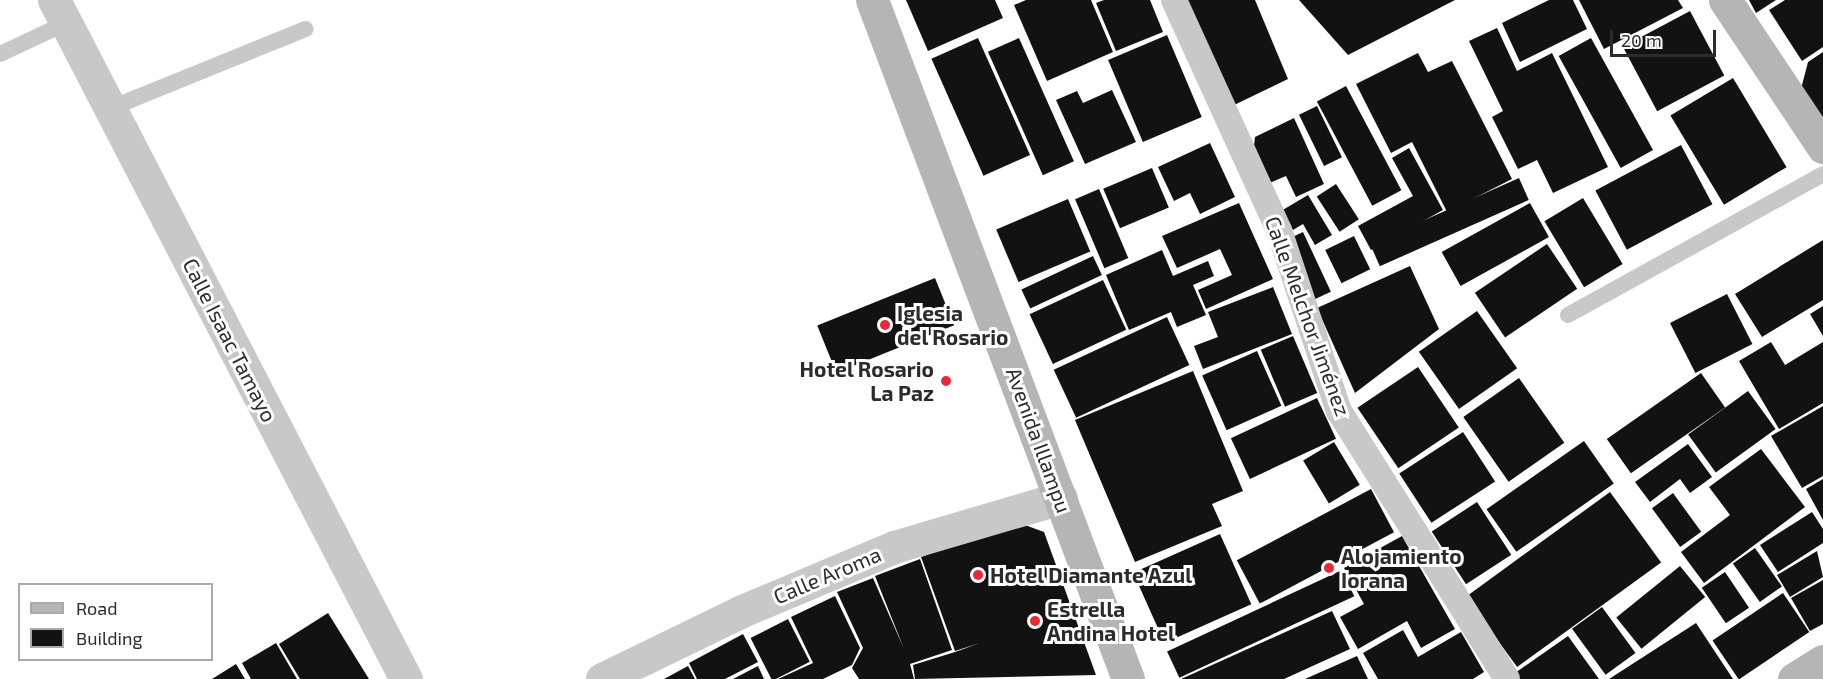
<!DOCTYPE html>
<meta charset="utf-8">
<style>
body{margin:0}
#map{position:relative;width:1823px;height:679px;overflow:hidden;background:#fff;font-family:"Exo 2",sans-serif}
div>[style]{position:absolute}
.building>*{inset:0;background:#121212;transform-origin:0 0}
.service>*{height:16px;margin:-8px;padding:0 8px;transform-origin:8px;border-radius:8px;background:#c8c8c8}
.pedestrian>*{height:26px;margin:-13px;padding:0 13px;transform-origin:13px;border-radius:13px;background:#c8c8c8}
.minor>*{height:33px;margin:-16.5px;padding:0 16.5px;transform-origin:16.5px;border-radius:16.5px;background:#c8c8c8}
.secondary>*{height:33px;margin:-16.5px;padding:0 16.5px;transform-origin:16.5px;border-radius:16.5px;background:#b5b5b5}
.dots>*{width:16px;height:16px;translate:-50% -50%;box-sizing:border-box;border:3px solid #fff;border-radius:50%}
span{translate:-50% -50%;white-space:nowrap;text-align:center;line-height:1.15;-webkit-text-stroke:6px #fff;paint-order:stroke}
.poi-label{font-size:21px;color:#2b2b2b;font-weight:700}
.left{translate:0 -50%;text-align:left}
.right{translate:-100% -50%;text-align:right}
.street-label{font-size:21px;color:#2b2b2b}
.legend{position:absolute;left:18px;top:583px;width:195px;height:78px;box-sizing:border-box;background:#fff;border:2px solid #aaa;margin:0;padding:8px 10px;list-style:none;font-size:18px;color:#2b2b2b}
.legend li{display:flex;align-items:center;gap:12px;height:30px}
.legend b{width:30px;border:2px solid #aaa}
.scale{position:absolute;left:1610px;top:30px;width:106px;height:27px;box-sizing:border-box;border:3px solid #2b2b2b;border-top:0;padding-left:8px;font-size:18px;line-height:21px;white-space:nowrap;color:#2b2b2b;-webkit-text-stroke:4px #fff;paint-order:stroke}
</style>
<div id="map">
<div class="building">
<div style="clip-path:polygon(906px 0,995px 0,1003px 18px,928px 51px)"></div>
<div style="clip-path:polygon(1026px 0,1091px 0,1113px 52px,1047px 81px,1014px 5px)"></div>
<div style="clip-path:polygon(1104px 0,1150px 0,1163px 32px,1116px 51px,1096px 3px)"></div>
<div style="clip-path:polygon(1184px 0,1255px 0,1288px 79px,1230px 107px)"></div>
<div style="clip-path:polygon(1299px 0,1455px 0,1348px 55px)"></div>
<div style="clip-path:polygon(1549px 0,1573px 0,1587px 29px,1520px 62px,1502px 23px)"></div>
<div style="clip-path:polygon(1579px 0,1678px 0,1683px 8px,1604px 49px)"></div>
<div style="clip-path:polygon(1749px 0,1776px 0,1756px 13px)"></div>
<div style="clip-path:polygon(1785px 0,1823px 0,1823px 47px,1802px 61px,1769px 10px)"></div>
<div style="left:1690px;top:11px;width:73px;height:76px;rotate:62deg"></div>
<div style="clip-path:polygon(1497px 28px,1517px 71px,1552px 53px,1608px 167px,1553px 193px,1537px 160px,1518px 169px,1492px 117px,1503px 111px,1469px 41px)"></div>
<div style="left:1167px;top:35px;width:89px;height:64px;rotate:67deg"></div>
<div style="left:978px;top:38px;width:128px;height:51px;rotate:66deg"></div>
<div style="left:1019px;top:38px;width:135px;height:34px;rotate:66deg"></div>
<div style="left:1591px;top:38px;width:128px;height:37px;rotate:61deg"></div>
<div style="clip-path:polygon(1823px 52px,1823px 124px,1801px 89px,1808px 62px)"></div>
<div style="clip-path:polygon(1418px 53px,1428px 72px,1452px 61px,1512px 179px,1447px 212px,1412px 142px,1391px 153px,1356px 84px)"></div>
<div style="left:1733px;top:78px;width:104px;height:73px;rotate:59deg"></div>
<div style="left:1346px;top:86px;width:118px;height:33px;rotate:62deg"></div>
<div style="clip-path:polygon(1112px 90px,1136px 142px,1085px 164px,1056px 100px,1077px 91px,1083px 103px)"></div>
<div style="left:1317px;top:106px;width:57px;height:20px;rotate:64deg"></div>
<div style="clip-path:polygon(1294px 118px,1324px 184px,1296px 197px,1286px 176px,1267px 184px,1253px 154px,1255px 137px)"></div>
<div style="clip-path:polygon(1210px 143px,1235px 197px,1200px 214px,1190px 193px,1174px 201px,1158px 167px)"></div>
<div style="left:1681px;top:145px;width:67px;height:97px;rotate:62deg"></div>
<div style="clip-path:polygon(1409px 148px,1443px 210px,1371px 250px,1358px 226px,1413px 196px,1392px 158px)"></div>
<div style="left:1152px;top:168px;width:43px;height:53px;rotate:67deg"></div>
<div style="left:1519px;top:178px;width:24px;height:163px;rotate:66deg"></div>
<div style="left:1336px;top:184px;width:42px;height:23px;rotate:57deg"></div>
<div style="left:1099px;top:189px;width:75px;height:26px;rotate:67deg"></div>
<div style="clip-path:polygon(1308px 195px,1332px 235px,1315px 245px,1303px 224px,1293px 230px,1281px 211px)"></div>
<div style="left:1583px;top:198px;width:77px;height:45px;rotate:59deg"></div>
<div style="left:1068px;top:199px;width:57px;height:78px;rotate:67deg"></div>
<div style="clip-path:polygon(1239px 203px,1273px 279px,1206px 309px,1198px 290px,1232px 275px,1220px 249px,1177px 268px,1162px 236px)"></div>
<div style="left:1530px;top:203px;width:39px;height:101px;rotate:61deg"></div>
<div style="left:1303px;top:232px;width:66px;height:19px;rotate:65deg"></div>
<div style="left:1354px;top:236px;width:37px;height:32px;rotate:64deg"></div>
<div style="clip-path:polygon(1823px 240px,1823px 300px,1762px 337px,1735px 294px)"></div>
<div style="left:1547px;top:244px;width:54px;height:87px;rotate:56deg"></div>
<div style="clip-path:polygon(1162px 250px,1173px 276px,1208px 261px,1214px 276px,1193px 285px,1206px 315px,1177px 327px,1171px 312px,1129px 330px,1106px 275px)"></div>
<div style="left:1093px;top:256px;width:21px;height:79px;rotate:65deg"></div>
<div style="clip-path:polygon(1410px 266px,1439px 329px,1355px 393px,1317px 308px)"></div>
<div style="left:935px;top:278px;width:51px;height:127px;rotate:68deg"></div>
<div style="left:1103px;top:280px;width:55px;height:81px;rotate:65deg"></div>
<div style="clip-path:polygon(1273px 287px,1292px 334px,1203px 369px,1194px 346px,1218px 337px,1208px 312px)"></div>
<div style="left:1727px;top:294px;width:56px;height:64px;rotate:63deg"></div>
<div style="clip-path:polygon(1823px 306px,1823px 336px,1810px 314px)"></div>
<div style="left:1477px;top:311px;width:70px;height:71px;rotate:55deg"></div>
<div style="left:1167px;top:317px;width:53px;height:125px;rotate:65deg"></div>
<div style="left:1293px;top:336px;width:62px;height:35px;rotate:67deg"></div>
<div style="clip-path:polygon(1771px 342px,1785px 365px,1823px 342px,1823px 403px,1779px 429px,1739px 361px)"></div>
<div style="left:1257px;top:351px;width:60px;height:60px;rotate:66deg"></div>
<div style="left:1418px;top:367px;width:73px;height:73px;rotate:56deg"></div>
<div style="clip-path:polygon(1193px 371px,1243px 491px,1212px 504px,1222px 526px,1135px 562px,1075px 420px)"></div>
<div style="left:1701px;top:373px;width:42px;height:115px;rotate:55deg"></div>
<div style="left:1519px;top:378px;width:79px;height:68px;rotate:55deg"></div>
<div style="left:1748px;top:391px;width:47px;height:74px;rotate:54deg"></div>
<div style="left:1317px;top:398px;width:45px;height:95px;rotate:65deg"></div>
<div style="clip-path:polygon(1823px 406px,1823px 476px,1802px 488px,1771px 436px)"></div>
<div style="left:1463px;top:432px;width:59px;height:76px;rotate:57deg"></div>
<div style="left:1584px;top:441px;width:52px;height:119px;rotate:55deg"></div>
<div style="left:1334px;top:442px;width:50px;height:36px;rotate:59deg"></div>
<div style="clip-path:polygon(1688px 444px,1712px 477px,1690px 493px,1680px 479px,1650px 502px,1635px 482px)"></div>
<div style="clip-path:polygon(1761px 449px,1805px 507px,1704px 583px,1681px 552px,1730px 515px,1709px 487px)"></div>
<div style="clip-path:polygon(1823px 479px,1823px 520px,1806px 489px)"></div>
<div style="left:1371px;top:489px;width:49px;height:152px;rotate:62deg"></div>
<div style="left:1610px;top:492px;width:87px;height:178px;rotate:54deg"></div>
<div style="left:1673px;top:493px;width:48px;height:26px;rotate:54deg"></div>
<div style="left:1477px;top:502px;width:63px;height:54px;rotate:57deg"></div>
<div style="clip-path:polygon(1812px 512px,1823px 529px,1823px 543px,1778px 572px,1760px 545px)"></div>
<div style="clip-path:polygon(1017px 522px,1044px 532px,1096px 675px,915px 679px,913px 665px,955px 652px,980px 643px,955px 651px,921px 557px)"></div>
<div style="left:1220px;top:534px;width:77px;height:95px;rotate:66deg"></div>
<div style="clip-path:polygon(1402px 536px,1455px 629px,1421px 648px,1407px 621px,1358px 649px,1340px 617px,1364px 604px,1344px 568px)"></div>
<div style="left:1755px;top:548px;width:47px;height:27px;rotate:55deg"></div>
<div style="clip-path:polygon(1817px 551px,1823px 577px,1790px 597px,1777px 575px)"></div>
<div style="clip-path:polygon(920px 559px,952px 650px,910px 664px,914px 679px,859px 679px,852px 668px,863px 648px,837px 592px,873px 578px,904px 649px,875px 576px)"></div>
<div style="left:1680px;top:566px;width:40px;height:82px;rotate:51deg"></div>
<div style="left:1342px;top:570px;width:29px;height:193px;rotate:65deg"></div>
<div style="left:1725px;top:572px;width:43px;height:28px;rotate:56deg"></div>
<div style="clip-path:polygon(1823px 580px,1823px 624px,1810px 631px,1791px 598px)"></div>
<div style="left:1783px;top:593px;width:47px;height:85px;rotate:56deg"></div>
<div style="clip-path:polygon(835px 596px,860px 648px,852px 665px,823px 679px,778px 679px,813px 663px,791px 617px)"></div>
<div style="left:1602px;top:607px;width:57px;height:37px;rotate:54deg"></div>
<div style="clip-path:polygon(1332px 611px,1350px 649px,1284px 679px,1181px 679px)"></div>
<div style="clip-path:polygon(328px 613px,369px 679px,300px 679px,279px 644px)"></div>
<div style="left:788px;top:619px;width:48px;height:42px;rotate:63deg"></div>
<div style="clip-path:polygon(1696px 623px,1733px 679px,1609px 679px)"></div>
<div style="clip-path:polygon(1403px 630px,1418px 657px,1461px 632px,1484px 672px,1473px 679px,1378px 679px,1363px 653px)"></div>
<div style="clip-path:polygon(743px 634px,758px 662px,725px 679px,697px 679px,689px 663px)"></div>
<div style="clip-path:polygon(1568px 636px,1599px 679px,1519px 679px,1515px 673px)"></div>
<div style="clip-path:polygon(276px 643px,297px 679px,251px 679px,242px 663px)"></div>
<div style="clip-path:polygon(1357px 656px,1368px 679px,1305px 679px)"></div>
<div style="clip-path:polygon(236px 664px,245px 679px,212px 679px)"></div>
<div style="clip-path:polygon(688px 666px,695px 679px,664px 679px)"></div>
<div style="clip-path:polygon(758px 666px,764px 679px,733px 679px)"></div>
</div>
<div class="service">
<div style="left:0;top:54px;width:73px;rotate:-25.2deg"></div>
<div style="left:111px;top:108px;width:210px;rotate:-22.1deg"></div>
<div style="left:1568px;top:315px;width:291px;rotate:-28.9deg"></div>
</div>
<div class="pedestrian">
<div style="left:1174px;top:0;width:253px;rotate:65.5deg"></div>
<div style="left:1279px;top:230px;width:191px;rotate:71.7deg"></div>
<div style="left:1339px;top:411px;width:316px;rotate:57.9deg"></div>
</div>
<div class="minor">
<div style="left:54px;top:0;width:765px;rotate:62.6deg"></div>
<div style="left:602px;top:679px;width:156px;rotate:-25.9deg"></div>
<div style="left:742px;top:611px;width:165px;rotate:-22.8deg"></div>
<div style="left:894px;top:547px;width:174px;rotate:-16.4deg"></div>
</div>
<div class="secondary">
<div style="left:872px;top:0;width:726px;rotate:69.34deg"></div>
<div style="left:1725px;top:0;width:177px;rotate:56.3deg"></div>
<div style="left:1794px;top:679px;width:34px;rotate:-32deg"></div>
</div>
<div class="dots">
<div style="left:885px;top:325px;background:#e62a37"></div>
<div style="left:946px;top:381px;background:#e62a37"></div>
<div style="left:1329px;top:568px;background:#e62a37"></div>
<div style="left:978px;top:575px;background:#e62a37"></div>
<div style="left:1035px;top:621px;background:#e62a37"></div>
</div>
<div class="poi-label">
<span class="left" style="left:897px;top:325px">Iglesia<br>del Rosario</span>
<span class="right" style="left:934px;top:381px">Hotel Rosario<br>La Paz</span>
<span class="left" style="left:1341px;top:568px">Alojamiento<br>Iorana</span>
<span class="left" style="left:990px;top:575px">Hotel Diamante Azul</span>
<span class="left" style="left:1047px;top:621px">Estrella<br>Andina Hotel</span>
</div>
<div class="street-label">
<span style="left:1308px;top:316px;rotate:70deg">Calle Melchor Jiménez</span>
<span style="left:230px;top:340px;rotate:63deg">Calle Isaac Tamayo</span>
<span style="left:1039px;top:440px;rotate:70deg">Avenida Illampu</span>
<span style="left:827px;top:575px;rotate:-23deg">Calle Aroma</span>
</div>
<ul class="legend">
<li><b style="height:8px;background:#b5b5b5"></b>Road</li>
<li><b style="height:16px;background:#121212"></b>Building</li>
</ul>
<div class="scale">20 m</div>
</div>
